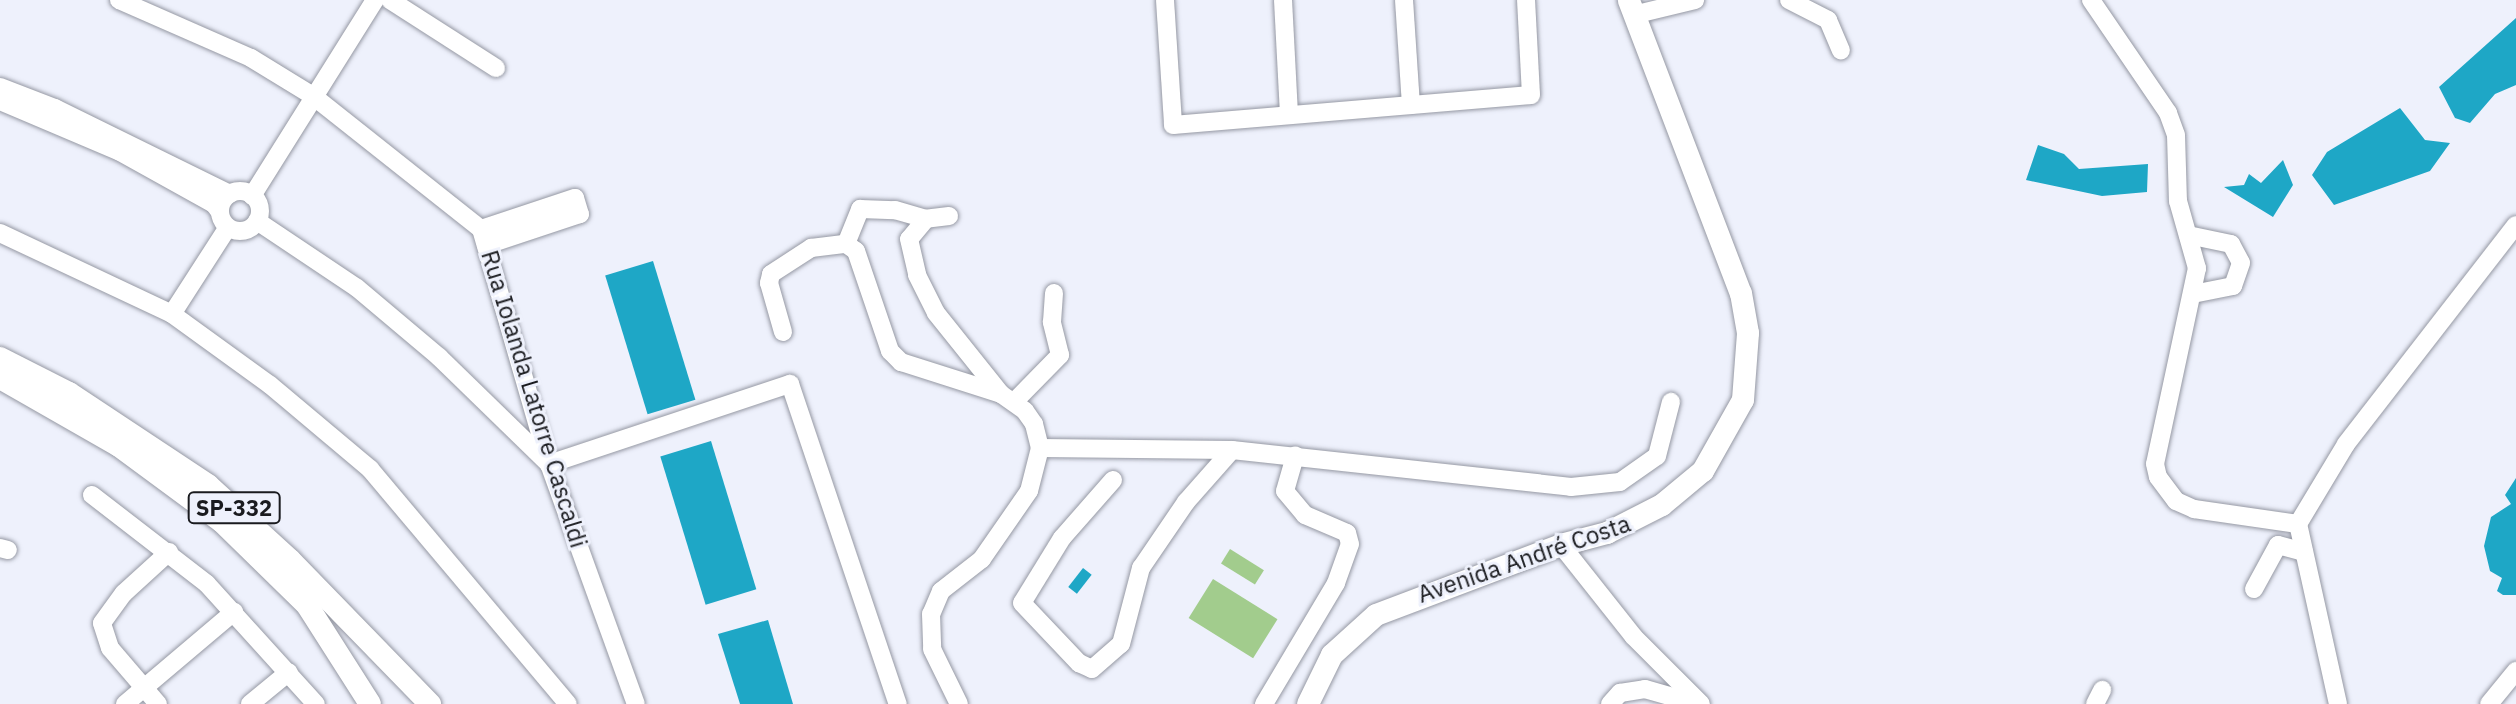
<!DOCTYPE html>
<meta charset="utf-8">
<style>
body{margin:0}
#map{position:relative;width:2516px;height:704px;overflow:hidden;background:#eef1fc;font-family:"IBM Plex Sans",sans-serif}
div>[style]{position:absolute}
.green>*{inset:0;background:#a2cc8d;transform-origin:0 0}
.water>*{inset:0;background:#1ea7c6;transform-origin:0 0}
.roads{filter:drop-shadow(0 0 2px #9598a3) drop-shadow(0 0 2px #9598a3)}
.minor>*{height:18px;margin:-9px;padding:0 9px;transform-origin:9px;border-radius:9px;background:#fff}
.minor>.ring{margin:-9px;padding:0;box-sizing:content-box;background:none;border:18px solid #fff;border-radius:50%}
.major>*{height:22px;margin:-11px;padding:0 11px;transform-origin:11px;border-radius:11px;background:#fff}
span{translate:-50% -50%;white-space:nowrap;text-align:center;line-height:1.15;-webkit-text-stroke:6px #eef1fc;paint-order:stroke}
.shield-label span{padding:2px 6px;background:#eef1fc;border:2px solid;border-radius:6px;-webkit-text-stroke-width:0}
.shield-label{font-size:22px;color:#1a1b1f;font-weight:700}
.street-label{font-size:24px;color:#1a1b1f}
</style>
<div id="map">
<div class="green">
<div style="left:1230px;top:549px;width:40px;height:17px;rotate:32deg"></div>
<div style="left:1213px;top:579px;width:76px;height:46px;rotate:32deg"></div>
</div>
<div class="water">
<div style="clip-path:polygon(2516px 18px,2516px 85px,2495px 94px,2470px 123px,2455px 118px,2439px 87px)"></div>
<div style="clip-path:polygon(2400px 108px,2425px 140px,2450px 143px,2430px 171px,2334px 205px,2312px 175px,2327px 152px)"></div>
<div style="clip-path:polygon(2038px 145px,2064px 154px,2079px 169px,2148px 164px,2147px 192px,2102px 196px,2026px 180px)"></div>
<div style="clip-path:polygon(2283px 160px,2293px 185px,2273px 217px,2224px 187px,2244px 185px,2249px 174px,2261px 183px)"></div>
<div style="left:653px;top:261px;width:145px;height:50px;rotate:73deg"></div>
<div style="left:711px;top:441px;width:155px;height:53px;rotate:73deg"></div>
<div style="clip-path:polygon(2516px 478px,2516px 595px,2503px 595px,2497px 591px,2502px 578px,2490px 571px,2484px 546px,2491px 517px,2511px 504px,2505px 495px)"></div>
<div style="left:1083px;top:568px;width:11px;height:24px;rotate:38deg"></div>
<div style="clip-path:polygon(768px 620px,793px 704px,740px 704px,718px 634px)"></div>
</div>
<div class="roads">
<div class="minor">
<div style="left:119px;top:0;width:144px;rotate:23.7deg"></div>
<div style="left:251px;top:58px;width:73px;rotate:31.5deg"></div>
<div style="left:313px;top:96px;width:214px;rotate:38.4deg"></div>
<div style="left:481px;top:229px;width:245px;rotate:73.9deg"></div>
<div style="left:549px;top:464px;width:255px;rotate:70.1deg"></div>
<div style="left:390px;top:0;width:126px;rotate:32.7deg"></div>
<div style="left:1165px;top:0;width:125px;rotate:86.3deg"></div>
<div style="left:1173px;top:125px;width:359px;rotate:-4.8deg"></div>
<div style="left:1531px;top:95px;width:95px;rotate:-93deg"></div>
<div style="left:1283px;top:0;width:115px;rotate:87deg"></div>
<div style="left:1404px;top:0;width:105px;rotate:86.2deg"></div>
<div style="left:1789px;top:0;width:44px;rotate:27.1deg"></div>
<div style="left:1828px;top:20px;width:33px;rotate:67deg"></div>
<div style="left:2091px;top:0;width:137px;rotate:55.7deg"></div>
<div style="left:2168px;top:113px;width:23px;rotate:70deg"></div>
<div style="left:2176px;top:135px;width:66px;rotate:88.3deg"></div>
<div style="left:2178px;top:201px;width:70px;rotate:74.2deg"></div>
<div style="left:2197px;top:268px;width:200px;rotate:102.1deg"></div>
<div style="left:2155px;top:464px;width:13px;rotate:77deg"></div>
<div style="left:2158px;top:477px;width:30px;rotate:53deg"></div>
<div style="left:2176px;top:501px;width:20px;rotate:24deg"></div>
<div style="left:2194px;top:509px;width:105px;rotate:8.2deg"></div>
<div style="left:1633px;top:15px;width:64px;rotate:-13.6deg"></div>
<div style="left:0;top:87px;width:59px;rotate:20.9deg"></div>
<div style="left:55px;top:108px;width:195px;rotate:26.2deg"></div>
<div style="left:0;top:101px;width:130px;rotate:23deg"></div>
<div style="left:120px;top:152px;width:107px;rotate:29deg"></div>
<div style="left:214px;top:204px;width:10px;rotate:53deg"></div>
<div class="ring" style="left:220px;top:191px;width:22px;height:22px"></div>
<div style="left:252px;top:196px;width:231px;rotate:-57.9deg"></div>
<div style="left:949px;top:216px;width:23px;rotate:173deg"></div>
<div style="left:926px;top:219px;width:26px;rotate:130deg"></div>
<div style="left:909px;top:239px;width:37px;rotate:77deg"></div>
<div style="left:917px;top:275px;width:42px;rotate:63.4deg"></div>
<div style="left:936px;top:313px;width:104px;rotate:51.3deg"></div>
<div style="left:257px;top:221px;width:120px;rotate:33.8deg"></div>
<div style="left:357px;top:288px;width:107px;rotate:40.1deg"></div>
<div style="left:439px;top:357px;width:153px;rotate:44.2deg"></div>
<div style="left:481px;top:229px;width:99px;rotate:-18.3deg"></div>
<div style="left:575px;top:198px;width:17px;rotate:73deg"></div>
<div style="left:580px;top:214px;width:99px;rotate:161.7deg"></div>
<div style="left:0;top:233px;width:190px;rotate:25.2deg"></div>
<div style="left:172px;top:314px;width:121px;rotate:35.9deg"></div>
<div style="left:270px;top:385px;width:131px;rotate:40deg"></div>
<div style="left:370px;top:469px;width:307px;rotate:49.9deg"></div>
<div style="left:2188px;top:235px;width:44px;rotate:11.8deg"></div>
<div style="left:2231px;top:244px;width:21px;rotate:62deg"></div>
<div style="left:2241px;top:263px;width:24px;rotate:109deg"></div>
<div style="left:2233px;top:286px;width:41px;rotate:168.7deg"></div>
<div style="left:846px;top:244px;width:38px;rotate:-68deg"></div>
<div style="left:860px;top:209px;width:35px;rotate:2deg"></div>
<div style="left:895px;top:210px;width:32px;rotate:16deg"></div>
<div style="left:172px;top:314px;width:103px;rotate:-57.2deg"></div>
<div style="left:783px;top:332px;width:51px;rotate:-105.9deg"></div>
<div style="left:769px;top:283px;width:9px;rotate:-77deg"></div>
<div style="left:771px;top:274px;width:48px;rotate:-33deg"></div>
<div style="left:811px;top:248px;width:35px;rotate:-7deg"></div>
<div style="left:846px;top:244px;width:12px;rotate:35deg"></div>
<div style="left:856px;top:251px;width:106px;rotate:71.2deg"></div>
<div style="left:890px;top:351px;width:16px;rotate:45deg"></div>
<div style="left:901px;top:362px;width:105px;rotate:17.7deg"></div>
<div style="left:1001px;top:394px;width:29px;rotate:35deg"></div>
<div style="left:1025px;top:411px;width:16px;rotate:55deg"></div>
<div style="left:1034px;top:424px;width:25px;rotate:76deg"></div>
<div style="left:1040px;top:448px;width:44px;rotate:104.3deg"></div>
<div style="left:1029px;top:491px;width:83px;rotate:124.7deg"></div>
<div style="left:982px;top:559px;width:52px;rotate:142deg"></div>
<div style="left:941px;top:591px;width:25px;rotate:113deg"></div>
<div style="left:931px;top:614px;width:35px;rotate:88deg"></div>
<div style="left:932px;top:649px;width:61px;rotate:63.9deg"></div>
<div style="left:1014px;top:402px;width:66px;rotate:-45.6deg"></div>
<div style="left:1060px;top:355px;width:34px;rotate:-104deg"></div>
<div style="left:1052px;top:322px;width:29px;rotate:-86deg"></div>
<div style="left:1040px;top:448px;width:192px;rotate:0.6deg"></div>
<div style="left:1232px;top:450px;width:341px;rotate:6.2deg"></div>
<div style="left:1571px;top:487px;width:49px;rotate:-5.8deg"></div>
<div style="left:1620px;top:482px;width:45px;rotate:-35.1deg"></div>
<div style="left:1657px;top:456px;width:56px;rotate:-75.5deg"></div>
<div style="left:549px;top:464px;width:254px;rotate:-18.4deg"></div>
<div style="left:790px;top:384px;width:338px;rotate:71.4deg"></div>
<div style="left:1113px;top:480px;width:77px;rotate:131.3deg"></div>
<div style="left:1062px;top:538px;width:76px;rotate:121.6deg"></div>
<div style="left:1022px;top:603px;width:83px;rotate:46.5deg"></div>
<div style="left:1079px;top:663px;width:14px;rotate:25deg"></div>
<div style="left:1092px;top:669px;width:38px;rotate:-41deg"></div>
<div style="left:1121px;top:644px;width:79px;rotate:-75.3deg"></div>
<div style="left:1141px;top:568px;width:80px;rotate:-55.7deg"></div>
<div style="left:1186px;top:502px;width:69px;rotate:-48.5deg"></div>
<div style="left:92px;top:495px;width:145px;rotate:37.7deg"></div>
<div style="left:207px;top:584px;width:162px;rotate:47.8deg"></div>
<div style="left:1561px;top:545px;width:116px;rotate:51.6deg"></div>
<div style="left:1633px;top:636px;width:96px;rotate:45deg"></div>
<div style="left:0;top:548px;width:8px;rotate:14deg"></div>
<div style="left:2254px;top:589px;width:50px;rotate:-61.4deg"></div>
<div style="left:2278px;top:545px;width:27px;rotate:15deg"></div>
<div style="left:125px;top:704px;width:143px;rotate:-40.2deg"></div>
<div style="left:158px;top:704px;width:74px;rotate:-130.6deg"></div>
<div style="left:110px;top:648px;width:26px;rotate:-108deg"></div>
<div style="left:102px;top:623px;width:37px;rotate:-54deg"></div>
<div style="left:124px;top:593px;width:61px;rotate:-42.3deg"></div>
<div style="left:250px;top:704px;width:50px;rotate:-39.4deg"></div>
<div style="left:1264px;top:704px;width:141px;rotate:-59.2deg"></div>
<div style="left:1336px;top:583px;width:41px;rotate:-70.3deg"></div>
<div style="left:1350px;top:544px;width:11px;rotate:-105deg"></div>
<div style="left:1347px;top:533px;width:46px;rotate:-156.8deg"></div>
<div style="left:1305px;top:515px;width:31px;rotate:-130deg"></div>
<div style="left:1285px;top:491px;width:37px;rotate:-74deg"></div>
<div style="left:1610px;top:704px;width:15px;rotate:-48deg"></div>
<div style="left:1620px;top:693px;width:25px;rotate:-9deg"></div>
<div style="left:1645px;top:689px;width:54px;rotate:16.1deg"></div>
<div style="left:2095px;top:704px;width:16px;rotate:-63deg"></div>
<div style="left:2338px;top:704px;width:184px;rotate:-102.5deg"></div>
<div style="left:2298px;top:524px;width:93px;rotate:-59deg"></div>
<div style="left:2346px;top:444px;width:277px;rotate:-52.2deg"></div>
<div style="left:2489px;top:704px;width:43px;rotate:-50.7deg"></div>
</div>
<div class="major">
<div style="left:0;top:358px;width:77px;rotate:26.9deg"></div>
<div style="left:69px;top:393px;width:167px;rotate:33.5deg"></div>
<div style="left:208px;top:485px;width:111px;rotate:42.4deg"></div>
<div style="left:290px;top:560px;width:201px;rotate:45.8deg"></div>
<div style="left:0;top:378px;width:137px;rotate:29.7deg"></div>
<div style="left:119px;top:446px;width:128px;rotate:36.4deg"></div>
<div style="left:222px;top:522px;width:119px;rotate:44.3deg"></div>
<div style="left:307px;top:605px;width:117px;rotate:57.5deg"></div>
<div style="left:1308px;top:704px;width:55px;rotate:-63.9deg"></div>
<div style="left:1332px;top:655px;width:59px;rotate:-42.3deg"></div>
<div style="left:1376px;top:615px;width:198px;rotate:-20.7deg"></div>
<div style="left:1561px;top:545px;width:48px;rotate:-14.6deg"></div>
<div style="left:1607px;top:533px;width:62px;rotate:-27deg"></div>
<div style="left:1662px;top:505px;width:53px;rotate:-39.7deg"></div>
<div style="left:1703px;top:471px;width:81px;rotate:-60.6deg"></div>
<div style="left:1743px;top:400px;width:67px;rotate:-85.7deg"></div>
<div style="left:1748px;top:333px;width:40px;rotate:-100deg"></div>
<div style="left:1741px;top:294px;width:315px;rotate:-110.9deg"></div>
</div>
</div>
<div class="shield-label">
<span style="left:234px;top:508px">SP-332</span>
</div>
<div class="street-label">
<span style="left:534px;top:399px;rotate:73deg">Rua Iolanda Latorre Cascaldi</span>
<span style="left:1524px;top:559px;rotate:-19deg">Avenida André Costa</span>
</div>
</div>
